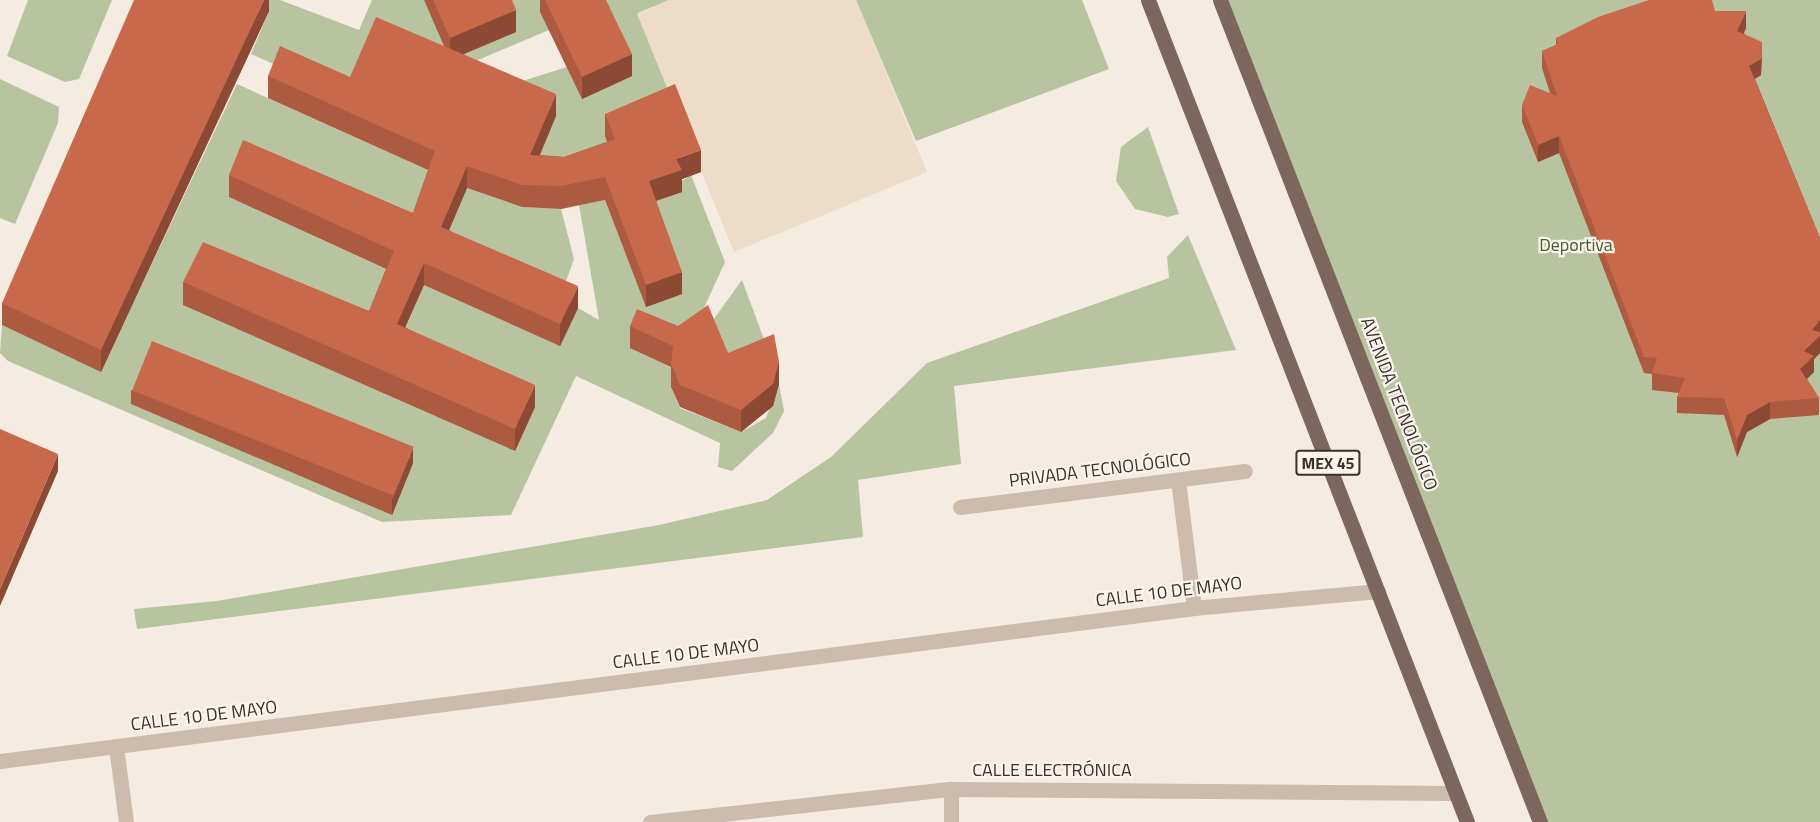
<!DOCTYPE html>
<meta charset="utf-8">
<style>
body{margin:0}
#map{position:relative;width:1820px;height:822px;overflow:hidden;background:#f4ebe1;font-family:"Titillium Web",sans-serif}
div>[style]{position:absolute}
.green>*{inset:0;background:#b8c4a0}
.plaza>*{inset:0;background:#ecdcc8}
.street>*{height:15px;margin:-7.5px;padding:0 7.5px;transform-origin:7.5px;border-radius:7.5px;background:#cdbbac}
.primary>*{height:15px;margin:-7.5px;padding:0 7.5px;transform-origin:7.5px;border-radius:7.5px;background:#7d675c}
.wall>*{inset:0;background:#ac5a40}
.shaded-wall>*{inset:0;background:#8c4a34}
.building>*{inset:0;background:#c8694b;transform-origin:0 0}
span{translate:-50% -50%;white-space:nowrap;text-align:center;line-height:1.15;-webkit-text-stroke:4.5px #fbf5ee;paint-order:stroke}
.shield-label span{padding:2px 4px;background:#fbf5ee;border:2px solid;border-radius:4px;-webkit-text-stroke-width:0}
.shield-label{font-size:16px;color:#3b302b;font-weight:700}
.park-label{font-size:18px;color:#4a5a2e}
.street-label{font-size:18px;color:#3b302b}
</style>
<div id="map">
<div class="green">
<div style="clip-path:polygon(28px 0,112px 0,79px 79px,65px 82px,7px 56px)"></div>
<div style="clip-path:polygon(244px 0,280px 0,359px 30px,372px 0,565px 0,541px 12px,549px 30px,449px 72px,494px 90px,567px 67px,583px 99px,595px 0,669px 0,638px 13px,675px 107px,615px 161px,474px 155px,251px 54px,269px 11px)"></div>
<div style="clip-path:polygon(856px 0,1082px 0,1109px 69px,916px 141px)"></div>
<div style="clip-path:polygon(1219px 0,1820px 0,1820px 822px,1540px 822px)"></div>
<div style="clip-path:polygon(0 79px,59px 107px,58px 123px,15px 224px,0 218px)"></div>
<div style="clip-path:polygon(237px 84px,435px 173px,413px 235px,229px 197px,394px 273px,369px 333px,515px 451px,535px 407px,397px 346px,424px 285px,578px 308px,599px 320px,579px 205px,605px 200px,646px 306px,682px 294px,649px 203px,691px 175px,725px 262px,692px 334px,648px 356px,674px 368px,671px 387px,680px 408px,741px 432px,766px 418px,779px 384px,784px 411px,773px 433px,732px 471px,718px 467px,720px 443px,576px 376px,511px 515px,382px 522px,8px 361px,0 353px,2px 325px,101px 371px)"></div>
<div style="clip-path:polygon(1148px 127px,1179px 214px,1168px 217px,1135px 209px,1116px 181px,1121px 147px)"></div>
<div style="clip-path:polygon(467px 188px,522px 207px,561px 209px,574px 259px,559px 300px,441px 249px)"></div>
<div style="clip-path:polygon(1188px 235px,1236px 350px,954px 386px,961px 464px,858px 480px,863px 537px,137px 629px,134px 609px,217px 601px,659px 525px,767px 500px,831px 457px,927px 363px,1169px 278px,1167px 257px)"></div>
<div style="clip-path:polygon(742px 280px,771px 358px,728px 375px,708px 327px)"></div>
</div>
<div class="plaza">
<div style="clip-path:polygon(669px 0,856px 0,927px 172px,734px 252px,637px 14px)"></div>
</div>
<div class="street">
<div style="left:1178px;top:480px;width:129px;rotate:82.9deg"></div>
<div style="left:960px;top:507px;width:287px;rotate:-7.2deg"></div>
<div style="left:116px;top:747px;width:76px;rotate:82.4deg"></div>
<div style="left:0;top:761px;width:1204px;rotate:-7.3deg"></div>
<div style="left:1194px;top:608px;width:185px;rotate:-5.3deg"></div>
<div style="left:650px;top:822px;width:303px;rotate:-6.3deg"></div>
<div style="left:951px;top:789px;width:504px;rotate:0.45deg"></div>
<div style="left:951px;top:822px;width:33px;rotate:-90deg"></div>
</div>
<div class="primary">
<div style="left:1148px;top:0;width:882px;rotate:68.79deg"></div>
<div style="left:1220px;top:0;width:882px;rotate:68.73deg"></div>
</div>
<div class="wall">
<div style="clip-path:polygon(269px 0,269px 11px,101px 372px,2px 325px,2px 303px)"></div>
<div style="clip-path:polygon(424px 0,512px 0,516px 32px,463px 54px,556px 116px,540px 155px,564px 157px,607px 142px,605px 136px,605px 114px,701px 172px,682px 179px,682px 192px,656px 201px,682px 294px,646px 307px,605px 200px,561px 209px,522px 207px,467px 188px,449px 230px,578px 308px,560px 346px,424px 285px,405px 327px,535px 407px,515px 451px,183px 305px,183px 282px,369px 311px,386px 269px,229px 197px,229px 175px,413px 213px,428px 170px,268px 98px,268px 76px,350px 77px,444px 46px)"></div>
<div style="clip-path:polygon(540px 0,606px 0,632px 76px,582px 99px,540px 12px)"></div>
<div style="clip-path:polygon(1715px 11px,1746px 28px,1744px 33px,1762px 58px,1761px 75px,1755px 79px,1820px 238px,1820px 353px,1814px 359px,1814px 372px,1807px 379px,1819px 398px,1819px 415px,1770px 419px,1747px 432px,1737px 457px,1724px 415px,1677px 413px,1677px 397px,1679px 393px,1652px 390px,1652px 374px,1644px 373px,1559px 153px,1538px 162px,1522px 122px,1522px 105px,1550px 93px,1542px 68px,1542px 51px,1556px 45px,1556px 38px)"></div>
<div style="clip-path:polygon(630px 326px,728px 353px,779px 384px,773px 406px,741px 432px,680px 407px,671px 387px,671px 367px,630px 348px)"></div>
<div style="clip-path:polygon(131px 390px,413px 463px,392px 515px,131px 404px)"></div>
</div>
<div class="shaded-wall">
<div style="clip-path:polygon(264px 0,269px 0,269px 11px,101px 372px,101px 350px)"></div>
<div style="clip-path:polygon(516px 10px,516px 32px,450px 60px,450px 38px)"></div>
<div style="clip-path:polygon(1746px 11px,1746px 28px,1737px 47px,1737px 31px)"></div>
<div style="clip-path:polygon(1762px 42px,1761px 75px,1749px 82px,1749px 66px)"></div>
<div style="clip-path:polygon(632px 54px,632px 76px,582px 99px,582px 77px)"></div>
<div style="clip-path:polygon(556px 94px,556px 116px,530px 177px,530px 155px)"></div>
<div style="clip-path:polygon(1559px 136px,1559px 153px,1538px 162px,1538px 145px)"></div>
<div style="clip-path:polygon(701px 150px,701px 172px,682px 179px,682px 192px,649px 203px,649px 181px,676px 159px)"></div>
<div style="clip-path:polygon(467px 166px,467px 188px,441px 249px,441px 227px)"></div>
<div style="clip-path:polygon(424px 263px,424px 285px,397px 346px,397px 324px)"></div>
<div style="clip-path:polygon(682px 272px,682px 294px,646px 307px,646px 285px)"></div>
<div style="clip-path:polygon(578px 286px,578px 308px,560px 346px,560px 324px)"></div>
<div style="clip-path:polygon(1820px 320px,1820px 353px,1814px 359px,1814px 372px,1800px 385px,1800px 369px,1804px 351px,1812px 330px)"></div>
<div style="clip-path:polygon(779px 362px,779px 384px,773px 406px,741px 432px,741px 410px)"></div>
<div style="clip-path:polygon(535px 385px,535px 407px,515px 451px,515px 429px)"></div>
<div style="clip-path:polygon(1770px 402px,1770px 419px,1747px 432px,1737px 457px,1737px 440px,1747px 415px)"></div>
<div style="clip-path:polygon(413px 448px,413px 463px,392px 515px,392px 500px)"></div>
<div style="clip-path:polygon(58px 454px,58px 471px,0 606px,0 589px)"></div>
</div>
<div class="building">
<div style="clip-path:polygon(134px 0,264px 0,101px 350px,2px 303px)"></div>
<div style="clip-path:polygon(433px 0,512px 0,516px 10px,450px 38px)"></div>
<div style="clip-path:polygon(545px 0,606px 0,632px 54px,582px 77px)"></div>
<div style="clip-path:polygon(1649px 0,1712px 0,1715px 11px,1746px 11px,1737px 31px,1762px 42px,1761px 59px,1749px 66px,1820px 238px,1820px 320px,1812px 330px,1820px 332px,1820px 336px,1804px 351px,1814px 356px,1800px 369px,1819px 398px,1770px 402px,1747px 415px,1737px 440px,1724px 398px,1677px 397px,1685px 378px,1652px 373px,1657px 358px,1644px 357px,1559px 136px,1538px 145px,1522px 105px,1530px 85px,1557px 96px,1542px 51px,1558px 44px,1556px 38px,1598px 17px)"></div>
<div style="clip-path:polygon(376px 17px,556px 94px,530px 155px,564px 157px,615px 139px,605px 114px,675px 84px,701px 150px,676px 159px,682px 170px,649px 181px,682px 272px,646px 285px,605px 177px,561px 186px,522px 185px,467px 166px,441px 227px,578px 286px,560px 324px,424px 263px,397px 324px,535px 385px,515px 429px,183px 282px,203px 242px,369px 311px,394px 251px,229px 175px,243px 140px,413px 213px,435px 151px,268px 76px,280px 46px,350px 77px)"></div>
<div style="clip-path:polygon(708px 305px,728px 353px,774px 334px,779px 362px,773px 384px,741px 410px,680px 385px,671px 364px,673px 346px,630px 326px,637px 309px,678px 326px)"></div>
<div style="left:152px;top:341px;width:282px;height:53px;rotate:22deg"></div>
<div style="clip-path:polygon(0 429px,58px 454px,0 589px)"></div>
</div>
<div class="shield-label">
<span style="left:1328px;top:463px">MEX 45</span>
</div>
<div class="park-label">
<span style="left:1576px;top:245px">Deportiva</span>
</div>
<div class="street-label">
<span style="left:1399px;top:404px;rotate:69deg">AVENIDA TECNOLÓGICO</span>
<span style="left:1100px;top:470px;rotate:-7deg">PRIVADA TECNOLÓGICO</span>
<span style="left:1169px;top:592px;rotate:-7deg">CALLE 10 DE MAYO</span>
<span style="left:686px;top:654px;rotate:-7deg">CALLE 10 DE MAYO</span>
<span style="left:204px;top:716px;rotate:-7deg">CALLE 10 DE MAYO</span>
<span style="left:1052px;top:770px">CALLE ELECTRÓNICA</span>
</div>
</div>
